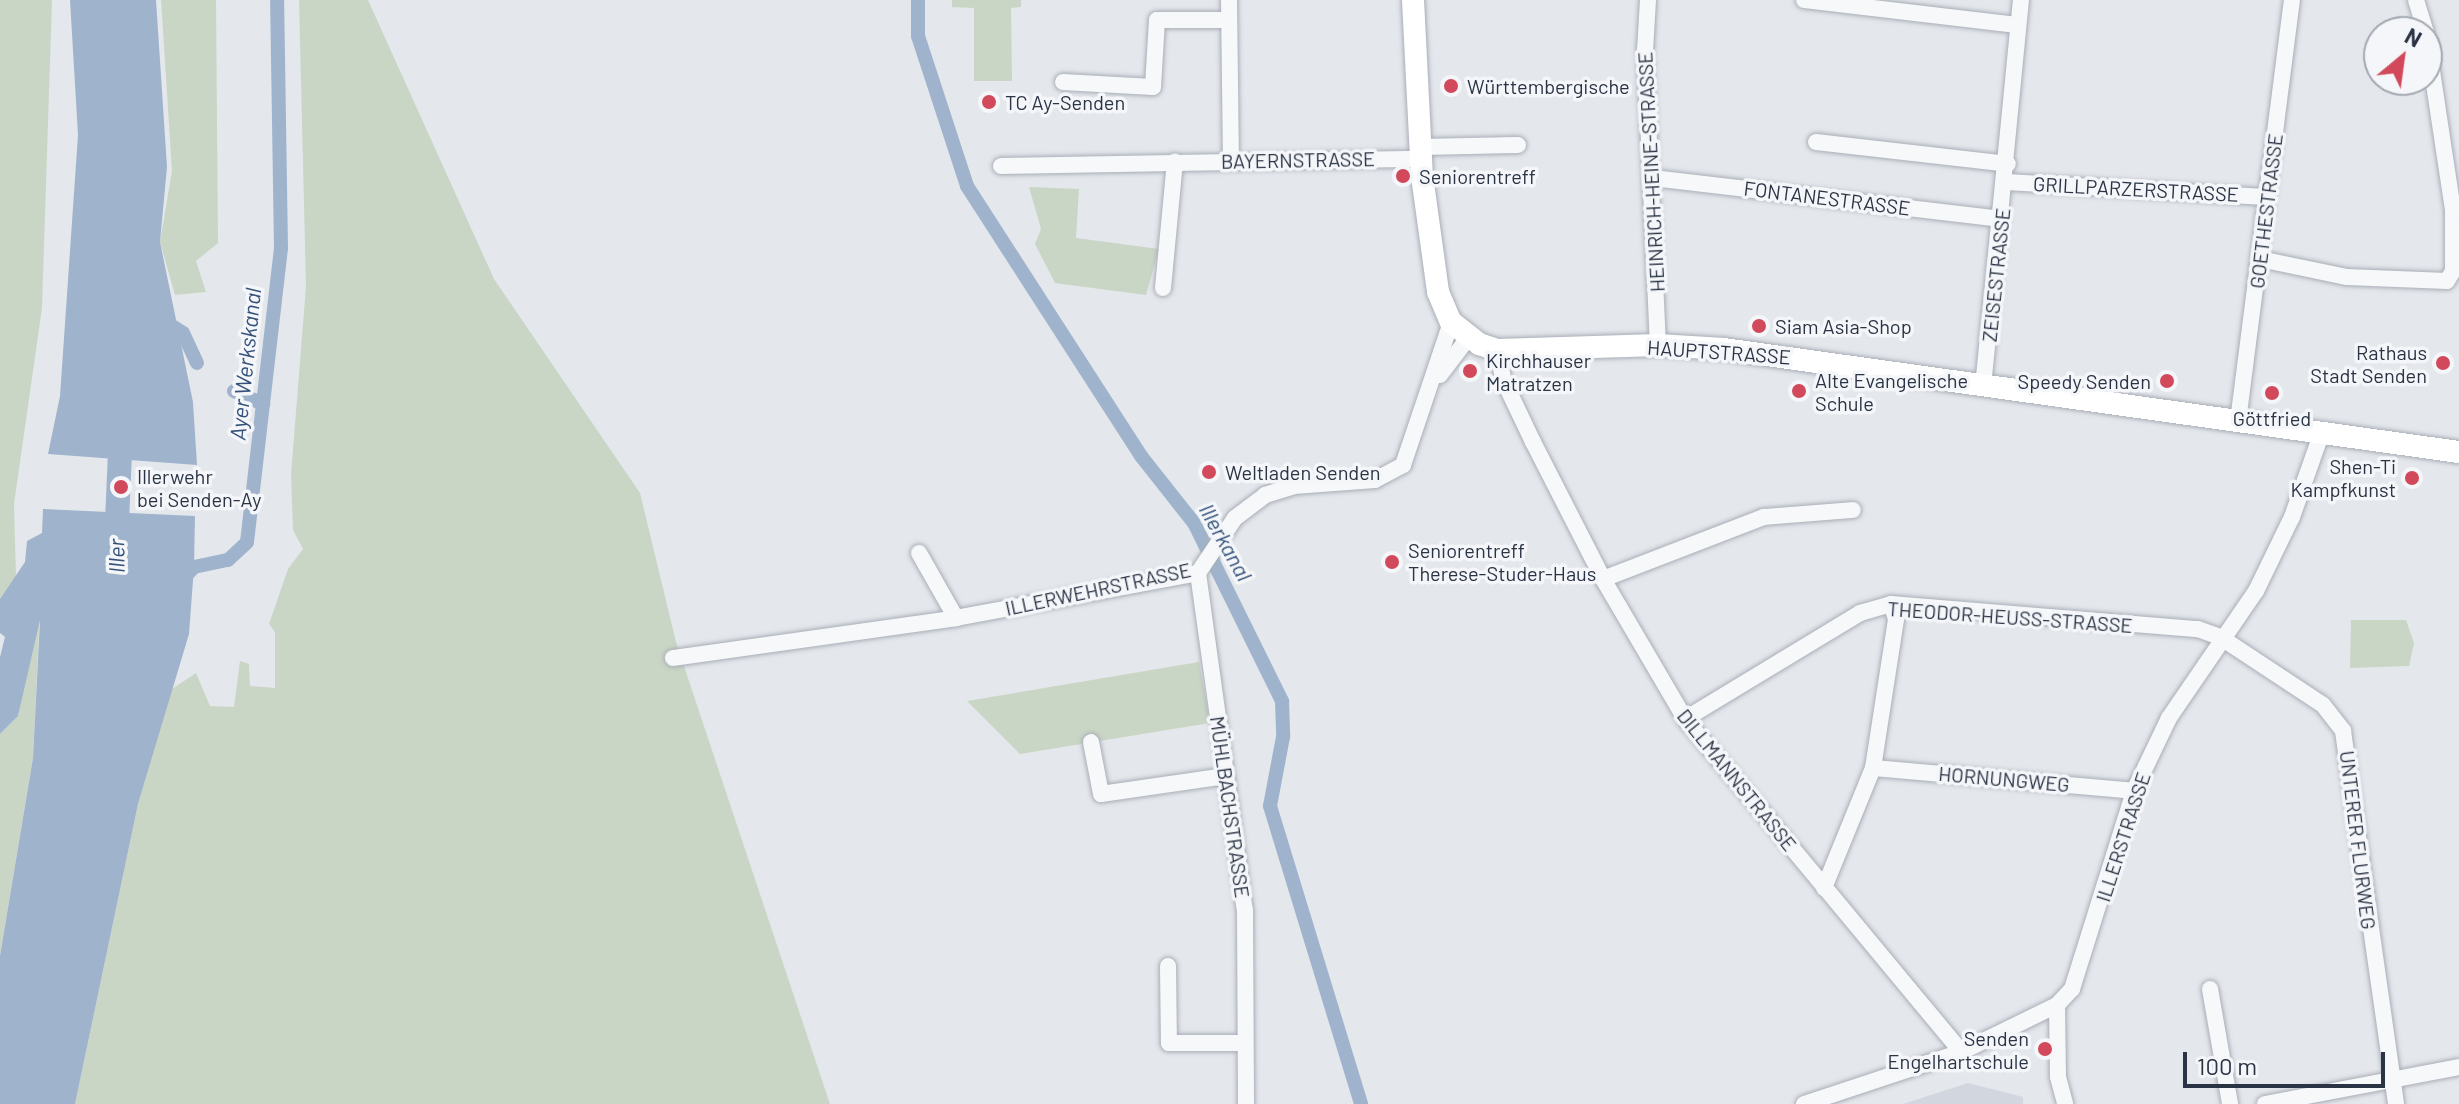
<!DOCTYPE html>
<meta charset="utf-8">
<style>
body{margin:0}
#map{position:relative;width:2459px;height:1104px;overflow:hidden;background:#e4e7ec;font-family:Barlow,sans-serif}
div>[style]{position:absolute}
.built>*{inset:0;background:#d2d6de}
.green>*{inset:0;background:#c9d6c5}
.water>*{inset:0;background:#9fb4cc}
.canal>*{height:14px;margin:-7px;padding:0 7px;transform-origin:7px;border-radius:7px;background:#9fb4cc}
.river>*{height:24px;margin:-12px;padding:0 12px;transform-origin:12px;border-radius:12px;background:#9fb4cc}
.roads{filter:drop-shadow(0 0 2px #a9aeb7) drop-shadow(0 0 2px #a9aeb7)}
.street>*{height:16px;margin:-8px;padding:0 8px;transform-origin:8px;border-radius:8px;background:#f7f8fa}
.secondary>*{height:22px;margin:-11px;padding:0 11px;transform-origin:11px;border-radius:11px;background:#fff}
.dots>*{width:22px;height:22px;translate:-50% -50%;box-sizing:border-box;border:4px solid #f4f6f9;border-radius:50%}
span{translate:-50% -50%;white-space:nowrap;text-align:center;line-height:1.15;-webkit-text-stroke:7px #f4f6f9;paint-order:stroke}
.poi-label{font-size:20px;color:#2b3445}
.left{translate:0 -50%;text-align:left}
.right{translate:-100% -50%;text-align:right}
.street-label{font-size:20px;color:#2b3445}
.water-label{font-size:22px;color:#34527a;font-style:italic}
.north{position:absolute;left:2363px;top:16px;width:80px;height:80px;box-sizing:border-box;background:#f4f6f9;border:2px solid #a4a8b1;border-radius:50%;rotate:29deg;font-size:22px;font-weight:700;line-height:32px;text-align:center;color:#2b3445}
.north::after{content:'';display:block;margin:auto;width:28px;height:36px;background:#d1495b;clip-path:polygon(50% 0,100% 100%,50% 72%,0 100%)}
.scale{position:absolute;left:2183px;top:1052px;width:202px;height:36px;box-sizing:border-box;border:4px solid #2b3445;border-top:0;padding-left:10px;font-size:24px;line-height:28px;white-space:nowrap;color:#2b3445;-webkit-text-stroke:6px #f4f6f9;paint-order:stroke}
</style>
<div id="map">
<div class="built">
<div style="clip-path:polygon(1968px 1083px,2023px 1097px,2023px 1104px,1903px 1104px)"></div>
</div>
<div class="green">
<div style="clip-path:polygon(0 0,52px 0,42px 308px,14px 504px,16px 577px,0 599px)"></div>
<div style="clip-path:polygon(161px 0,216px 0,218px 243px,196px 261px,206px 292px,175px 295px,160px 242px,172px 171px)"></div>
<div style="clip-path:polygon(299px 0,368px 0,494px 279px,640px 493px,676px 642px,830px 1104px,75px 1104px,138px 804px,172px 689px,196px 673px,210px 706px,234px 707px,240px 661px,249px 664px,250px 686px,275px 688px,275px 632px,269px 624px,288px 569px,303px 549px,293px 530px,291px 475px,306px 286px)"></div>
<div style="clip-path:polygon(952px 0,1021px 0,1021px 7px,1011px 8px,1012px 81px,974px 81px,974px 8px,952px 7px)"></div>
<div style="clip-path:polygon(1029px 187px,1079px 189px,1076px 238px,1159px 249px,1146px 295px,1055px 283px,1035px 244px,1041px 229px)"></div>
<div style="clip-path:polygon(40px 609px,33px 758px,0 956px,0 734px,18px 716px)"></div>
<div style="clip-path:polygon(2351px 620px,2406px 620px,2414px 643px,2409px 666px,2350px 668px)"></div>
<div style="clip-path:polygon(1199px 662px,1210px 723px,1020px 754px,967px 701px)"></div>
</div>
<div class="water">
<div style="clip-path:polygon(70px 0,156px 0,167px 167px,160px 242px,193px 402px,197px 465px,48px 454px,60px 396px,78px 135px)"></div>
<div style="clip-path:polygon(43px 509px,195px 516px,194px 567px,189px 634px,138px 804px,75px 1104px,0 1104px,0 956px,33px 758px,40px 620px,18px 716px,0 734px,0 657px,5px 637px,0 633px,0 599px,25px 562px,27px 541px,42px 533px)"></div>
</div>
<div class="canal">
<div style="left:918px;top:0;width:36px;rotate:90deg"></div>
<div style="left:918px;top:36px;width:158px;rotate:71.9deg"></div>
<div style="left:967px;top:186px;width:321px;rotate:57.2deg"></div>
<div style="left:1141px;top:456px;width:85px;rotate:51.7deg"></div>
<div style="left:1194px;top:523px;width:199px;rotate:63.7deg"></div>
<div style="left:1282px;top:701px;width:36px;rotate:88deg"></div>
<div style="left:1283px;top:737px;width:70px;rotate:100.7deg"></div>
<div style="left:1270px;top:806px;width:312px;rotate:73deg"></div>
<div style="left:164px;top:321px;width:22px;rotate:32deg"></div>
<div style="left:183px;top:333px;width:33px;rotate:65deg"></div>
<div style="left:234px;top:391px;width:32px;rotate:24deg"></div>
<div style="left:182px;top:580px;width:18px;rotate:-47deg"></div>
<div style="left:194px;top:567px;width:35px;rotate:-12deg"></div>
<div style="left:228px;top:560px;width:26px;rotate:-43deg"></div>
<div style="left:247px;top:542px;width:296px;rotate:-83.4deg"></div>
<div style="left:281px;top:248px;width:248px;rotate:-90.9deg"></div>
</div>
<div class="river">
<div style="left:116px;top:544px;width:115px;rotate:-87.5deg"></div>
</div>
<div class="roads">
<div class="street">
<div style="left:1229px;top:0;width:160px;rotate:89.3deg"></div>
<div style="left:1648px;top:0;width:50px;rotate:93.4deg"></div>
<div style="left:1645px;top:50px;width:295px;rotate:87.5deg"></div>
<div style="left:1804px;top:0;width:215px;rotate:6.7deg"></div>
<div style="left:2416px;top:0;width:34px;rotate:73deg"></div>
<div style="left:1063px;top:82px;width:90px;rotate:3.2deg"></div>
<div style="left:1153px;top:87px;width:67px;rotate:-86.6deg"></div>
<div style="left:1157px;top:20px;width:72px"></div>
<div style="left:1816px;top:142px;width:193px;rotate:6.5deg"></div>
<div style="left:1421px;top:147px;width:97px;rotate:-1.2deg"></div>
<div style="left:1001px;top:166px;width:420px;rotate:-1deg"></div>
<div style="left:1653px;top:178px;width:351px;rotate:6.7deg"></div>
<div style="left:2006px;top:182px;width:261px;rotate:3.3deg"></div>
<div style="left:2260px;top:259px;width:89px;rotate:11.7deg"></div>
<div style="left:2347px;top:277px;width:100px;rotate:2.3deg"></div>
<div style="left:2447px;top:281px;width:12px;rotate:-59deg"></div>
<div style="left:2453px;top:271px;width:61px;rotate:-90deg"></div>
<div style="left:2453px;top:210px;width:173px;rotate:-98.6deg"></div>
<div style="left:1163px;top:288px;width:127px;rotate:-84.6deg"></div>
<div style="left:1498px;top:350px;width:29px;rotate:80deg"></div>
<div style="left:1503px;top:379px;width:70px;rotate:64.5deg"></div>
<div style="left:1533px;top:442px;width:154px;rotate:62.9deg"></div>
<div style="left:1603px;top:579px;width:162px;rotate:59.6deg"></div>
<div style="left:1685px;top:719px;width:433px;rotate:50.3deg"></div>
<div style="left:1440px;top:375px;width:46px;rotate:-52.9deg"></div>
<div style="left:1983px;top:387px;width:389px;rotate:-84.4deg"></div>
<div style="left:2238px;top:421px;width:424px;rotate:-82.7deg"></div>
<div style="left:919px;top:553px;width:75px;rotate:60.4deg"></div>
<div style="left:1198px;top:573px;width:340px;rotate:82.1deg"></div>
<div style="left:1245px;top:910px;width:194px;rotate:89.7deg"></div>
<div style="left:1603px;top:579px;width:173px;rotate:-21.1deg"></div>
<div style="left:1764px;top:517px;width:89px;rotate:-4.5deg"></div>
<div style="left:673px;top:658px;width:286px;rotate:-8deg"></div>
<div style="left:956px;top:618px;width:246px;rotate:-10.5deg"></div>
<div style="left:1198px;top:573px;width:66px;rotate:-56.1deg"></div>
<div style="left:1235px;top:518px;width:38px;rotate:-37deg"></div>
<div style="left:1265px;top:495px;width:30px;rotate:-17deg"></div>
<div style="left:1294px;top:486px;width:81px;rotate:-4.2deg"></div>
<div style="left:1375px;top:480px;width:32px;rotate:-28deg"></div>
<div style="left:1403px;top:465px;width:151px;rotate:-71.4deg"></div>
<div style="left:1685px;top:719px;width:205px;rotate:-31.2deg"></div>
<div style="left:1860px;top:613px;width:32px;rotate:-16deg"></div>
<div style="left:1891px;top:604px;width:308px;rotate:4.7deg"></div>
<div style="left:2198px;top:629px;width:23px;rotate:20deg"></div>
<div style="left:2220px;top:637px;width:123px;rotate:33.4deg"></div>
<div style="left:2323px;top:705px;width:33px;rotate:52deg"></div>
<div style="left:2343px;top:731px;width:377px;rotate:81.9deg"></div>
<div style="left:1091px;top:742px;width:53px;rotate:79.1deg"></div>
<div style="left:1101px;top:794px;width:126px;rotate:-8.2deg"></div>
<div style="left:1873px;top:768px;width:262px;rotate:5deg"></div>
<div style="left:1824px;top:888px;width:130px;rotate:-67.8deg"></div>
<div style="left:1873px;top:768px;width:151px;rotate:-81.2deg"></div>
<div style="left:1896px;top:619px;width:16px;rotate:-108deg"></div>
<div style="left:1168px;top:966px;width:77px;rotate:89.3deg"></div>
<div style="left:1169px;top:1043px;width:74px"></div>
<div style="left:2210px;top:989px;width:117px;rotate:80.1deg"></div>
<div style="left:2057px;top:1005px;width:72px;rotate:89.2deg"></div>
<div style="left:2058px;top:1077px;width:28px;rotate:75deg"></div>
<div style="left:1804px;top:1104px;width:165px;rotate:-18.3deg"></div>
<div style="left:1961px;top:1052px;width:107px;rotate:-26.1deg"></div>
<div style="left:2057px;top:1005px;width:22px;rotate:-47deg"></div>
<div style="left:2072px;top:989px;width:207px;rotate:-72.6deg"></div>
<div style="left:2134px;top:791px;width:81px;rotate:-64.4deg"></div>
<div style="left:2169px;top:718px;width:154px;rotate:-55.6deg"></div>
<div style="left:2256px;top:591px;width:82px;rotate:-64.1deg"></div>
<div style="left:2292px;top:517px;width:90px;rotate:-70.6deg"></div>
<div style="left:2265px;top:1104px;width:197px;rotate:-10.8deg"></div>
</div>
<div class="secondary">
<div style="left:1413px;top:0;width:176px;rotate:87.1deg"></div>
<div style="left:1422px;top:176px;width:117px;rotate:82.1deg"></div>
<div style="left:1438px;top:292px;width:33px;rotate:67deg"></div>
<div style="left:1451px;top:322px;width:36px;rotate:38deg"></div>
<div style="left:1479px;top:344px;width:20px;rotate:18deg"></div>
<div style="left:1498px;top:350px;width:160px;rotate:-1.8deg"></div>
<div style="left:1658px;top:345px;width:66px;rotate:3.5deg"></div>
<div style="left:1724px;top:349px;width:742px;rotate:7.98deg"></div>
</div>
</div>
<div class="dots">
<div style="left:1451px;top:86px;background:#d1495b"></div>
<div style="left:989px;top:102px;background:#d1495b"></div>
<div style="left:1403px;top:176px;background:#d1495b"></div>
<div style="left:1759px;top:326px;background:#d1495b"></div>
<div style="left:2443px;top:363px;background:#d1495b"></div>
<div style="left:1470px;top:371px;background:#d1495b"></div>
<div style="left:2167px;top:381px;background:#d1495b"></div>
<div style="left:1799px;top:391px;background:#d1495b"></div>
<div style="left:2272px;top:393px;background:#d1495b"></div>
<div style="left:1209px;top:472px;background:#d1495b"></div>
<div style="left:2412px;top:478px;background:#d1495b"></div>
<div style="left:121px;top:487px;background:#d1495b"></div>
<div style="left:1392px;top:562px;background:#d1495b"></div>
<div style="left:2045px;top:1049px;background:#d1495b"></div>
</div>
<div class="poi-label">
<span class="left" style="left:1467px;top:86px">Württembergische</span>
<span class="left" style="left:1005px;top:102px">TC Ay-Senden</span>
<span class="left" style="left:1419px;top:176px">Seniorentreff</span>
<span class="left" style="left:1775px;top:326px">Siam Asia-Shop</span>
<span class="right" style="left:2427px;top:364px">Rathaus<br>Stadt Senden</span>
<span class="left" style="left:1486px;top:372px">Kirchhauser<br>Matratzen</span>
<span class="left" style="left:1815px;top:392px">Alte Evangelische<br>Schule</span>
<span class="right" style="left:2151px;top:381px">Speedy Senden</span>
<span style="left:2272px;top:418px">Göttfried</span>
<span class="right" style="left:2396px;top:478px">Shen-Ti<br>Kampfkunst</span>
<span class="left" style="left:1225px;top:472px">Weltladen Senden</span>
<span class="left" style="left:137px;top:488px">Illerwehr<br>bei Senden-Ay</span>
<span class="left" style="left:1408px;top:562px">Seniorentreff<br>Therese-Studer-Haus</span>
<span class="right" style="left:2029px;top:1050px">Senden<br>Engelhartschule</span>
</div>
<div class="street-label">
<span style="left:1298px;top:160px;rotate:-1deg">BAYERNSTRASSE</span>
<span style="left:1651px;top:172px;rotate:-93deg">HEINRICH-HEINE-STRASSE</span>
<span style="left:2136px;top:189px;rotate:3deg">GRILLPARZERSTRASSE</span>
<span style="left:1827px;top:198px;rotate:7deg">FONTANESTRASSE</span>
<span style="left:2266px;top:211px;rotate:-83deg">GOETHESTRASSE</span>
<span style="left:1996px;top:275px;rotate:-84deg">ZEISESTRASSE</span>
<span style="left:1719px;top:352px;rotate:4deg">HAUPTSTRASSE</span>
<span style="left:1098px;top:589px;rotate:-12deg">ILLERWEHRSTRASSE</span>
<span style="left:2010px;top:617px;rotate:4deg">THEODOR-HEUSS-STRASSE</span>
<span style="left:2004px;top:779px;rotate:5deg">HORNUNGWEG</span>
<span style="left:1737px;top:780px;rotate:51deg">DILLMANNSTRASSE</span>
<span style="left:1230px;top:807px;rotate:82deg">MÜHLBACHSTRASSE</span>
<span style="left:2123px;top:837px;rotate:-72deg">ILLERSTRASSE</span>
<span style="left:2358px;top:840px;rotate:83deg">UNTERER FLURWEG</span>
</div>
<div class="water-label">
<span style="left:245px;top:364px;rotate:-84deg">Ayer Werkskanal</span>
<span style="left:1226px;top:542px;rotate:61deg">Illerkanal</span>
<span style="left:116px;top:556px;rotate:-91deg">Iller</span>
</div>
<div class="north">N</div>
<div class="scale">100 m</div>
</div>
